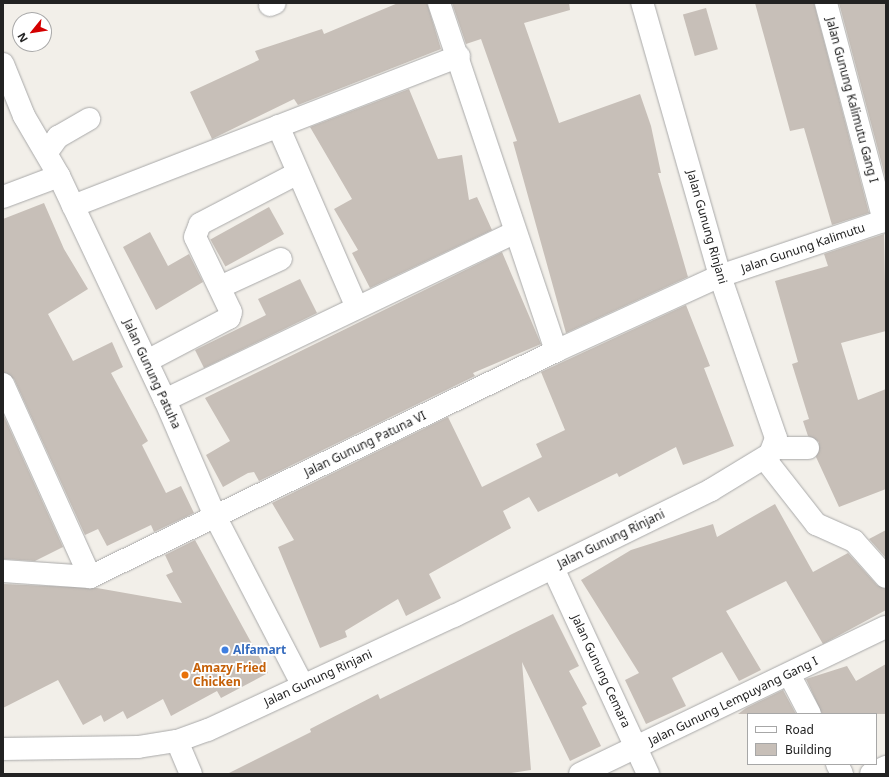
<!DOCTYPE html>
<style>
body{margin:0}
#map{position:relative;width:889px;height:777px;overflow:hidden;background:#f2efe9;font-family:"Noto Sans",sans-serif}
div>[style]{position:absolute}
.building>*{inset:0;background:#c7bfb8;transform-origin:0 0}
.roads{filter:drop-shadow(0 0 1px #a9a9a9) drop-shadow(0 0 1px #a9a9a9)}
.minor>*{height:22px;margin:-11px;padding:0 11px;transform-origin:11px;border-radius:11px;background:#fff}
.dots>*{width:11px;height:11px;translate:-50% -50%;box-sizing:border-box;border:2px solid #fff;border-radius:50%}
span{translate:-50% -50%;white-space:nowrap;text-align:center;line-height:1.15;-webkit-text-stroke:3.5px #fff;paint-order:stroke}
.street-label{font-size:12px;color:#222}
.shop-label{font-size:12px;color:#366cbe;font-weight:700}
.left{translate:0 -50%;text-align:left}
.food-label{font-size:12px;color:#c56008;font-weight:700}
.frame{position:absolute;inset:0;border:4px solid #222;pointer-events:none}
.legend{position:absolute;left:747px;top:713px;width:130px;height:52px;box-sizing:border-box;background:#fff;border:1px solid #a7a7a7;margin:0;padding:5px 7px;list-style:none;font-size:12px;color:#222}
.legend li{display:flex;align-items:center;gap:8px;height:20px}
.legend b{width:20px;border:1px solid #a7a7a7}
.north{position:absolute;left:12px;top:12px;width:40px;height:40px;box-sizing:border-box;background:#fff;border:1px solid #a7a7a7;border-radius:50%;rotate:240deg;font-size:11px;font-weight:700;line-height:16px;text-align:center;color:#222}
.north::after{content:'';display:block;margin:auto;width:14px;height:18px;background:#d40000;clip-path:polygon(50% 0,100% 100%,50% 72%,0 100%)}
</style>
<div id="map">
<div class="building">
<div style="clip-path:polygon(398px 3px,427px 3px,441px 49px,298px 105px,294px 99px,212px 139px,190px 92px,259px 60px,255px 51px,322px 29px,324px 34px)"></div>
<div style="clip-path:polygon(452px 3px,569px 3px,570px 10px,524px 23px,559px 123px,640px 94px,651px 126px,661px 173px,658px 173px,688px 277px,566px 333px,513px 142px,517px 141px,481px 39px,466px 44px)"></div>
<div style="clip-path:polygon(755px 3px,814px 3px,869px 213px,832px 225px,804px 128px,790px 131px)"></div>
<div style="clip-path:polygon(839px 3px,886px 3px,885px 176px)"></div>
<div style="left:706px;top:8px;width:43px;height:24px;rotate:74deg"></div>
<div style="clip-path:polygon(409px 89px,438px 159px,462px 155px,469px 200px,477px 197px,492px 230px,370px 288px,352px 253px,358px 250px,334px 209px,352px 199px,310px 127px)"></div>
<div style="clip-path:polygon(44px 203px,64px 249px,88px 289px,48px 314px,73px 361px,112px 342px,123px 367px,111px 373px,148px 441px,142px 445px,166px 493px,181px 486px,194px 513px,154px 532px,151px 525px,107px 546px,98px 529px,85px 535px,14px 379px,3px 372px,3px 219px)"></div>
<div style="left:269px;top:207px;width:31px;height:67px;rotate:61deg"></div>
<div style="clip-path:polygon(150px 232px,168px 266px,189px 254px,203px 282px,156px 310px,123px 247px)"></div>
<div style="clip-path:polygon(884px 234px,886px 331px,841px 343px,858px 400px,886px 389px,886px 489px,839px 507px,816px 457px,819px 442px,808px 436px,803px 421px,809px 419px,792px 364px,798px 362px,775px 281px,828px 266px,824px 254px)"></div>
<div style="clip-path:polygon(502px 252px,541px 344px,473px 373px,475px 376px,259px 481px,254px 472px,248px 473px,223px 487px,206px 455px,230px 441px,205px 398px)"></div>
<div style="clip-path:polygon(300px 279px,317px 313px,204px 368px,195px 350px,266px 315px,258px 299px)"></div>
<div style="clip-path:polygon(686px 305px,710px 366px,704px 368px,734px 446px,683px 465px,676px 447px,619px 477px,617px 473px,538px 512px,529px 497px,503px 511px,511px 528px,429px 574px,441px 598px,406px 616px,398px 599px,345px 631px,347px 637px,320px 648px,278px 547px,294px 540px,272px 503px,448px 417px,482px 487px,542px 457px,536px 444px,565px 430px,541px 372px)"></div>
<div style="clip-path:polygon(3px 414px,63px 547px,35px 561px,3px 559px)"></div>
<div style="clip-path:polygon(775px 504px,813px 572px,848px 553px,877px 585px,886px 589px,886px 610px,823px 644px,786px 581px,726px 611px,761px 670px,739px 681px,722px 652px,672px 678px,686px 706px,646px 724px,625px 680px,639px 673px,581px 580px,631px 550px,713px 524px,717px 537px)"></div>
<div style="clip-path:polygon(886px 530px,886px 558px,869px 539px)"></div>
<div style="clip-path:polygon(195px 540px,268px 673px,221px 698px,217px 691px,171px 716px,163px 699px,127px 719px,123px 711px,104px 722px,101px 715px,83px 725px,58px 680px,3px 708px,3px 584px,97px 588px,182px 603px,166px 575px,173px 572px,165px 555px)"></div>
<div style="clip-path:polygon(553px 614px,579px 666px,569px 671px,587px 704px,582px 707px,601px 746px,570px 761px,522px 662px,531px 770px,505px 774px,227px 774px,311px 732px,310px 729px,378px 694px,380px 699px)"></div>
<div style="clip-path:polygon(886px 664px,886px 714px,822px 714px,806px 679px,847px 666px,856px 681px)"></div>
<div style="clip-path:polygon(783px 690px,796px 714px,738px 714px,746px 708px)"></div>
</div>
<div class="roads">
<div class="minor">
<div style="left:439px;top:3px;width:367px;rotate:71.4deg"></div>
<div style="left:826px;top:3px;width:226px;rotate:75.1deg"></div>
<div style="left:270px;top:5px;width:5px;rotate:-22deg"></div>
<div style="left:3px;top:64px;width:56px;rotate:68deg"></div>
<div style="left:24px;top:116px;width:69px;rotate:59.7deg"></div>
<div style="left:59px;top:176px;width:248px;rotate:64.7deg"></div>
<div style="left:165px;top:400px;width:126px;rotate:66.7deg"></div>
<div style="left:215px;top:516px;width:189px;rotate:62.6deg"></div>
<div style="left:278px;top:126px;width:198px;rotate:66.5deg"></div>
<div style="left:47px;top:152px;width:19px;rotate:-54deg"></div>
<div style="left:58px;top:137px;width:36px;rotate:-30deg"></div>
<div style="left:3px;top:197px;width:60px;rotate:-20.6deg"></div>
<div style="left:73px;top:206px;width:414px;rotate:-21.2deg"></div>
<div style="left:220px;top:287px;width:67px;rotate:-24.7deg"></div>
<div style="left:147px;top:361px;width:93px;rotate:-27.7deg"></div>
<div style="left:229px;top:318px;width:6px;rotate:-72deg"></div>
<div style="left:231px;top:312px;width:83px;rotate:-115.6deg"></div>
<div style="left:195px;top:237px;width:14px;rotate:-69deg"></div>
<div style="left:200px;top:224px;width:110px;rotate:-27.5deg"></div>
<div style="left:3px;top:384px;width:212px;rotate:65.7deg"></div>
<div style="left:165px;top:400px;width:387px;rotate:-25.6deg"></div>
<div style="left:775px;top:448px;width:33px"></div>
<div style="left:765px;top:459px;width:83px;rotate:51.9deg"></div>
<div style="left:816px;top:524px;width:42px;rotate:24.1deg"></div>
<div style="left:854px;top:541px;width:48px;rotate:48.4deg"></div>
<div style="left:553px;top:568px;width:227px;rotate:65.2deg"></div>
<div style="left:3px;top:571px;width:87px;rotate:3.9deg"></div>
<div style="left:90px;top:577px;width:518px;rotate:-25.87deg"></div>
<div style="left:556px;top:351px;width:180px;rotate:-24.6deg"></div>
<div style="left:720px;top:276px;width:175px;rotate:-18.6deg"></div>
<div style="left:789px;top:674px;width:45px;rotate:62.3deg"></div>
<div style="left:177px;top:741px;width:36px;rotate:67deg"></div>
<div style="left:3px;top:749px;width:135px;rotate:-0.8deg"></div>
<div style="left:138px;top:747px;width:39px;rotate:-9deg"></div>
<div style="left:177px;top:741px;width:33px;rotate:-20deg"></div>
<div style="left:208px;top:730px;width:271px;rotate:-24.9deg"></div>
<div style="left:454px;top:616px;width:286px;rotate:-26.1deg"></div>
<div style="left:711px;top:490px;width:69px;rotate:-31.4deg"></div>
<div style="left:770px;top:454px;width:17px;rotate:-69deg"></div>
<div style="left:776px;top:438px;width:171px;rotate:-109.1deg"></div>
<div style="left:720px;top:276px;width:284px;rotate:-105.9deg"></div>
<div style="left:837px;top:764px;width:11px;rotate:63deg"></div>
<div style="left:580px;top:774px;width:339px;rotate:-25.7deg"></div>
<div style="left:871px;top:774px;width:17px;rotate:-25deg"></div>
</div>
</div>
<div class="dots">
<div style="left:225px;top:650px;background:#3f7fe0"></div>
<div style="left:185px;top:675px;background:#e8710a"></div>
</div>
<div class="street-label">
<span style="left:852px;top:100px;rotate:75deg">Jalan Gunung Kalimutu Gang I</span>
<span style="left:707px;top:227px;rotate:74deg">Jalan Gunung Rinjani</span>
<span style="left:803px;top:248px;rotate:-19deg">Jalan Gunung Kalimutu</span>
<span style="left:152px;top:374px;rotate:65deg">Jalan Gunung Patuha</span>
<span style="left:365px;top:444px;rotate:-26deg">Jalan Gunung Patuna VI</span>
<span style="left:611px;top:539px;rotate:-26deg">Jalan Gunung Rinjani</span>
<span style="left:601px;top:671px;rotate:65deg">Jalan Gunung Cemara</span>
<span style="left:318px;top:678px;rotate:-25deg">Jalan Gunung Rinjani</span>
<span style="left:733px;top:701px;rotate:-26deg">Jalan Gunung Lempuyang Gang I</span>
</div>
<div class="shop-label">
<span class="left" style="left:233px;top:650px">Alfamart</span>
</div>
<div class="food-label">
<span class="left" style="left:193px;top:675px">Amazy Fried<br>Chicken</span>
</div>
<div class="frame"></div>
<ul class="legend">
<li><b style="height:5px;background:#fff"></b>Road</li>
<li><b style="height:11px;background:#c7bfb8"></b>Building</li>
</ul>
<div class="north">N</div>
</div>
